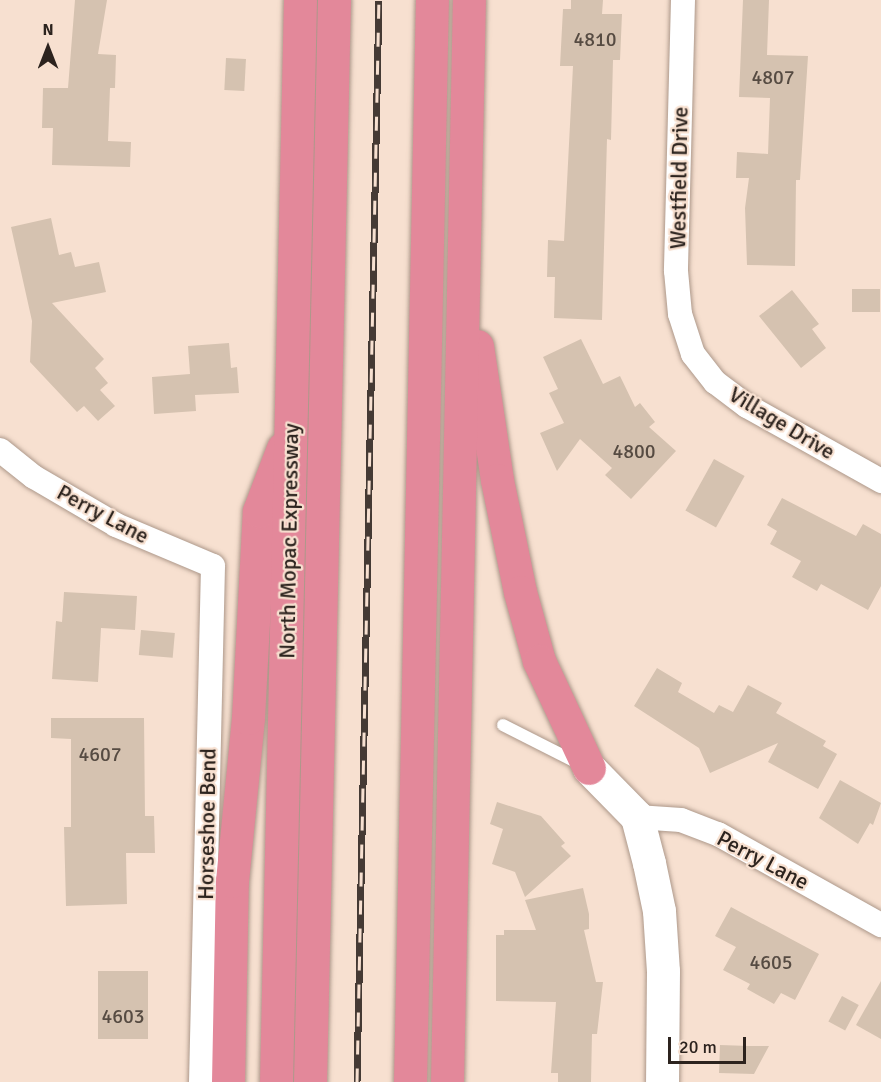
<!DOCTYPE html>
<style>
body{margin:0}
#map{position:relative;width:881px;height:1082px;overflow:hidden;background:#f7e0d0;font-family:Signika,sans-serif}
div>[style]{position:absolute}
.building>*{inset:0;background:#d5c2b0;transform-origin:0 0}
.roads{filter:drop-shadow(0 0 2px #ad988a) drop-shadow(0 0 2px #ad988a)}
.service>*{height:12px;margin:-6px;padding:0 6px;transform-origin:6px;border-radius:6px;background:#fff}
.minor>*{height:24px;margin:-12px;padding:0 12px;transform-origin:12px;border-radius:12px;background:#fff}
.secondary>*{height:33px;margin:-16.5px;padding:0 16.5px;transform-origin:16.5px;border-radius:16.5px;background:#fff}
.motorway>*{height:33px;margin:-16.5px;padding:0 16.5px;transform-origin:16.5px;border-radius:16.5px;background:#e3889a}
.rail>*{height:7px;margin-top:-3.5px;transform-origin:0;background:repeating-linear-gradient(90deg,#f7e0d0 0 14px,#453a34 0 28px);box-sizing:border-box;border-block:2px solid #453a34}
span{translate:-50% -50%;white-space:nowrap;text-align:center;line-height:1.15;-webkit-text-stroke:4.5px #f7e0d0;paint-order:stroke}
.number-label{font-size:20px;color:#564b42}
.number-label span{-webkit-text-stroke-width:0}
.street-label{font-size:22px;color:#2c231e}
.north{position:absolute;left:18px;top:18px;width:60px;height:60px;-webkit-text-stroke:4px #f7e0d0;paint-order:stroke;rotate:0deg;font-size:16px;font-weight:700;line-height:24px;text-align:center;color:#2c231e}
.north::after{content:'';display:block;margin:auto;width:21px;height:27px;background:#2c231e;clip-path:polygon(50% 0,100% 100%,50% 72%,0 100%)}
.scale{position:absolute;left:668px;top:1037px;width:78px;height:27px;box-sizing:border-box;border:3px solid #2c231e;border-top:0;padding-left:8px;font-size:18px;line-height:21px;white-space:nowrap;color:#2c231e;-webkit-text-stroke:4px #f7e0d0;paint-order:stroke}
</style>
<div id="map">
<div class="building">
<div style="clip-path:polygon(75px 0,107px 0,98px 54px,116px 55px,115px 88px,110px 88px,108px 141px,131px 142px,130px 167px,52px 165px,53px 128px,42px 128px,43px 88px,68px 88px)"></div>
<div style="clip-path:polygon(571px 0,603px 0,602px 14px,622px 14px,620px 60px,613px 60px,611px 140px,607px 139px,602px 320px,554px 318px,555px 277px,547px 277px,548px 240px,564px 241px,573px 66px,560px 66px,563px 9px,571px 9px)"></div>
<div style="clip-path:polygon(743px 0,769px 0,767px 55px,808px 56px,800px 180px,796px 180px,795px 266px,747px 265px,745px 208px,749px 178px,736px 178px,737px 152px,768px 154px,770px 98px,739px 97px)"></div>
<div style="left:226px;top:58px;width:20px;height:32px;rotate:3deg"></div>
<div style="clip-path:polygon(51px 218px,59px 255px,71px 252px,75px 267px,99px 262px,106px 292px,52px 303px,104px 359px,95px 368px,108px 383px,100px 390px,115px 406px,98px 421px,84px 406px,77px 412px,30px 362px,32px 321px,11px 227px)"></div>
<div style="left:852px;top:289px;width:28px;height:23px"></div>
<div style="clip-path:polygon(792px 290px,819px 324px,812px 329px,826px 348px,801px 368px,759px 316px)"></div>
<div style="clip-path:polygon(581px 339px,603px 384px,620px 376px,635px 407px,640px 403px,655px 422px,649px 427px,676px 451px,631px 499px,605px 475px,612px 468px,580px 439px,557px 471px,540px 433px,564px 423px,549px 393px,558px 389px,543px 357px)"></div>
<div style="clip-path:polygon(229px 343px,231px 368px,237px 367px,239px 393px,195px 395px,196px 411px,154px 414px,152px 377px,190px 374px,188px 346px)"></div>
<div style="left:714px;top:459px;width:35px;height:59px;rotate:29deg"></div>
<div style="clip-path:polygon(782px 498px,856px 536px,863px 524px,881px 534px,881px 586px,868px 610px,821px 584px,817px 591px,792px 577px,801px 561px,770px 544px,777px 531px,767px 525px)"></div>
<div style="clip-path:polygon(64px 592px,137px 596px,135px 630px,101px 628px,98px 682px,52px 679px,56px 621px,62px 622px)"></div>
<div style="left:141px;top:630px;width:34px;height:25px;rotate:5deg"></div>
<div style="clip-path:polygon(657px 668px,682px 683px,678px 692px,714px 713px,719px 705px,733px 712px,748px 685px,782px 703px,776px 713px,826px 741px,823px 746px,837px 754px,818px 789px,768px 762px,778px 743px,710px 773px,699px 748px,634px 706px)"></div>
<div style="clip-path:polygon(51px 718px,144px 718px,145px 816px,154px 816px,155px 853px,126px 853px,127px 904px,66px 906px,64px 827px,71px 827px,71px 739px,51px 738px)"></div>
<div style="clip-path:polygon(840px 780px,881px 803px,873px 825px,870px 823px,858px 844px,819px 818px)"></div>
<div style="clip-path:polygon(497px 802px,541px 816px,565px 843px,561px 846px,571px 856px,525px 897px,515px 872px,492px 864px,503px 829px,490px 824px)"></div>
<div style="clip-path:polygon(583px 888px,589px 914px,589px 929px,584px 930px,596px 982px,603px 982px,597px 1034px,592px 1034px,591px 1082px,558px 1082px,558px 1073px,551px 1073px,556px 1002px,496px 1001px,496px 935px,504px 935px,504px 930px,536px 930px,525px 900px)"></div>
<div style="clip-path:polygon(731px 907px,819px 954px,795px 1000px,781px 993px,774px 1004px,747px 989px,750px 984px,723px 970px,736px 947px,715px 936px)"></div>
<div style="left:98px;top:971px;width:50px;height:68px"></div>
<div style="clip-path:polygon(881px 981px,881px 1039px,856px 1025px)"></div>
<div style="left:842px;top:996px;width:19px;height:29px;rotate:28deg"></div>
<div style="clip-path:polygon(720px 1045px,749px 1046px,769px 1046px,754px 1074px,719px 1073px)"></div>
</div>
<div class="roads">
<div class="service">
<div style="left:503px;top:725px;width:86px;rotate:26.9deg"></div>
</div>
<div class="minor">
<div style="left:683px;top:0;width:271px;rotate:91.5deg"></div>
<div style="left:676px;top:271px;width:43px;rotate:84.7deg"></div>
<div style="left:680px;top:314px;width:42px;rotate:72deg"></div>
<div style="left:693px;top:354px;width:36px;rotate:52deg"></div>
<div style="left:715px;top:382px;width:40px;rotate:37deg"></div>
<div style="left:747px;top:406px;width:154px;rotate:29.2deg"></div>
<div style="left:0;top:450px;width:43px;rotate:38.5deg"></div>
<div style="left:34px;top:477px;width:95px;rotate:30.3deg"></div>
<div style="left:116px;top:525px;width:105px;rotate:22.9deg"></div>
<div style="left:213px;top:566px;width:516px;rotate:91.33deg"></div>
<div style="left:637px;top:817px;width:44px;rotate:3.9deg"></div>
<div style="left:681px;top:820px;width:40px;rotate:21deg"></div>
<div style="left:718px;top:834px;width:187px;rotate:29.2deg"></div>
</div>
<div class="secondary">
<div style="left:589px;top:768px;width:69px;rotate:45.6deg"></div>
<div style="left:637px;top:817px;width:48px;rotate:75.4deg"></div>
<div style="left:649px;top:863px;width:49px;rotate:78.2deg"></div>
<div style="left:659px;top:911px;width:60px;rotate:86.2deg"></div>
<div style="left:663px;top:971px;width:111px;rotate:90.5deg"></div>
</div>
<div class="motorway">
<div style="left:477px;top:346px;width:135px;rotate:81.5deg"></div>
<div style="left:497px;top:480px;width:114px;rotate:78.4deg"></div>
<div style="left:520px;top:592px;width:72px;rotate:74.6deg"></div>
<div style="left:539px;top:661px;width:118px;rotate:65deg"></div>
<div style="left:228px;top:1082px;width:201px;rotate:-88.9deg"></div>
<div style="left:232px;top:881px;width:164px;rotate:-84.4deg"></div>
<div style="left:248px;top:718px;width:207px;rotate:-87deg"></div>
<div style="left:259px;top:511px;width:67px;rotate:-69.1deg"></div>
<div style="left:276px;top:1082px;width:1082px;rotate:-88.73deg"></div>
<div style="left:310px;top:1082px;width:1082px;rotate:-88.73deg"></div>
<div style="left:410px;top:1082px;width:1082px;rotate:-88.84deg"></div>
<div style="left:447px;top:1082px;width:1082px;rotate:-88.84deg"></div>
</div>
</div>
<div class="rail">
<div style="left:357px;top:1082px;width:1082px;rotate:-88.84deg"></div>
</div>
<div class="number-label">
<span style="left:595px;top:39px">4810</span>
<span style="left:773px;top:77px">4807</span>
<span style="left:634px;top:451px">4800</span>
<span style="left:100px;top:754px">4607</span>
<span style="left:771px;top:962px">4605</span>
<span style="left:123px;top:1016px">4603</span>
</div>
<div class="street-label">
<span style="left:679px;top:178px;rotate:-89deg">Westfield Drive</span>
<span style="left:782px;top:423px;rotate:31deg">Village Drive</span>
<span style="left:103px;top:514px;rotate:28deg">Perry Lane</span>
<span style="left:289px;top:541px;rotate:-89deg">North Mopac Expressway</span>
<span style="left:207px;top:824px;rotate:-89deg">Horseshoe Bend</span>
<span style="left:763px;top:860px;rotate:28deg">Perry Lane</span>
</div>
<div class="north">N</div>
<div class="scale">20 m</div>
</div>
